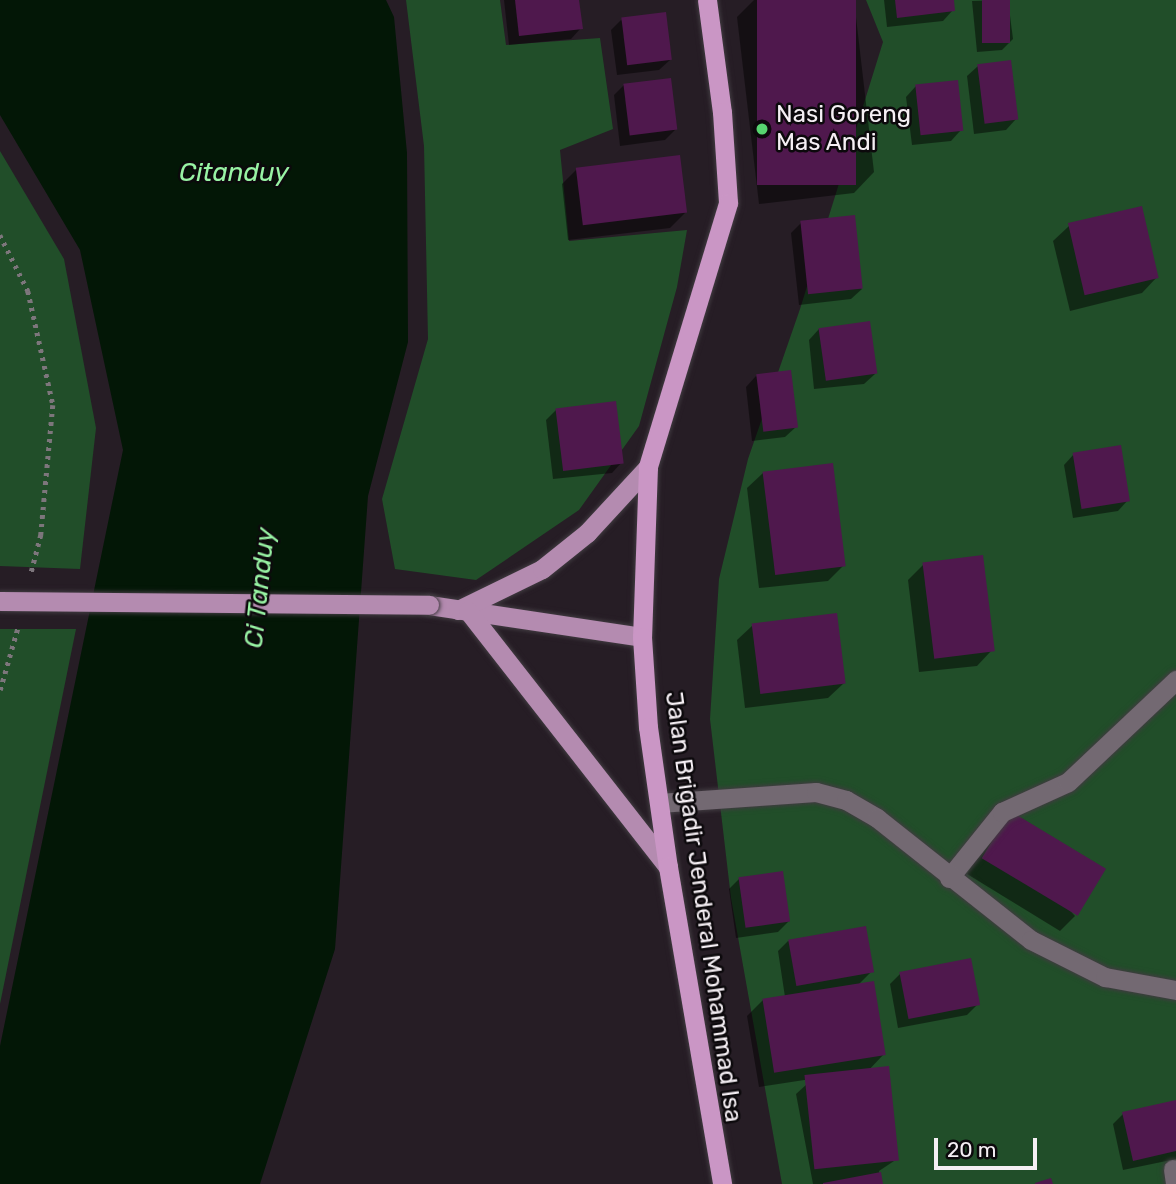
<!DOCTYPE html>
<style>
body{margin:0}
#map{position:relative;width:1176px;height:1184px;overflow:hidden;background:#261d25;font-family:Rubik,sans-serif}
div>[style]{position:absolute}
.green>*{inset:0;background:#214e29}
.water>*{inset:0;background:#031706}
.shadow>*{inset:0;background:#0007}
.building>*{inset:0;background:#4f184d;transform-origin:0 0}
.path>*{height:4.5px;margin-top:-2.25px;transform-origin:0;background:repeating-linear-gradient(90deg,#7d767c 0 3.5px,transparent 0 8.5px)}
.roads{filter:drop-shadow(0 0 2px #413b41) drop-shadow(0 0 2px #413b41)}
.service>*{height:19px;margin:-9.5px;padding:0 9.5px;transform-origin:9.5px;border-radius:9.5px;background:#736972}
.minor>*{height:19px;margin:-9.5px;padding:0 9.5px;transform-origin:9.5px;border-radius:9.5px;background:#736972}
.primary>*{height:19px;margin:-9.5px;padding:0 9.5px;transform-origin:9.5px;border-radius:9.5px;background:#b48bb0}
.trunk>*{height:19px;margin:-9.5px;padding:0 9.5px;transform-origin:9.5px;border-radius:9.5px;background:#ca96c5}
.bridges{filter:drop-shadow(0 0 2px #413b41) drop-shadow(0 0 2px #413b41)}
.primary-bridge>*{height:19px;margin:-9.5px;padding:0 9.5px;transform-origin:9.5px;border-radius:9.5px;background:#b48bb0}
.dots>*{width:19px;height:19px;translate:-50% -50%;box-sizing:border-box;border:4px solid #0c090c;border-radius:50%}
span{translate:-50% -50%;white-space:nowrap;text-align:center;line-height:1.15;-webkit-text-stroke:5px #0c090c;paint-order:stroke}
.poi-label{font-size:24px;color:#f5eff4}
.left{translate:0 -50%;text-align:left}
.street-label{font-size:24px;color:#f5eff4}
.water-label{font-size:26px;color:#98f3a4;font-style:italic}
.scale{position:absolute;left:934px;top:1138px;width:103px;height:32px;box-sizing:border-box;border:4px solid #f5eff4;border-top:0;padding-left:9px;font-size:21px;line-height:24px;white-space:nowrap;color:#f5eff4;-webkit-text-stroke:5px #0c090c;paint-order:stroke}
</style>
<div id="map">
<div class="green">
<div style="clip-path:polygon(406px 0,500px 0,506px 45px,600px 38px,613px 129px,560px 150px,569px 241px,687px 230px,677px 287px,639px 426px,579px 510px,476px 580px,395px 569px,382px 499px,428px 339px,424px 146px)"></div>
<div style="clip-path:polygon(866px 0,1176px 0,1176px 1184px,782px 1184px,731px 898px,710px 719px,719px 579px,748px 459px,800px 309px,883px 42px)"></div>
<div style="clip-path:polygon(0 151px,64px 259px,96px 428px,80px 569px,0 566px)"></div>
<div style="clip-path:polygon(0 629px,76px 629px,0 1004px)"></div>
</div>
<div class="water">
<div style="clip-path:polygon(0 0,386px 0,394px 17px,407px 153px,408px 342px,368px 496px,335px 949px,260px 1184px,0 1184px,0 1046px,123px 450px,80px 250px,0 115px)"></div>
</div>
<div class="shadow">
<div style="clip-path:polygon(504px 0,577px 0,581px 28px,571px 39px,509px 45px)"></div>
<div style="clip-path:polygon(754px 0,854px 0,874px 172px,854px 193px,759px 204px,737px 17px)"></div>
<div style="clip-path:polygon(884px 0,952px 0,953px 10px,943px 21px,887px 27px)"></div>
<div style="clip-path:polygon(1008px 0,1013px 39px,1002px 50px,977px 52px,972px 1px)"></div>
<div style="clip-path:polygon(621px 20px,670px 60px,659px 70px,617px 75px,611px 30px)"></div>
<div style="clip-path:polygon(978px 66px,1016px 119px,1006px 130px,974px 134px,967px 76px)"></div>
<div style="clip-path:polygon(624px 85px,675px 130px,665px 140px,620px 146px,614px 95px)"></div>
<div style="clip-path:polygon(916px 86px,961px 130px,951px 141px,912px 145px,906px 97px)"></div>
<div style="clip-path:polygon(577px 169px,685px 213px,670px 228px,568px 240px,562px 184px)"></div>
<div style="clip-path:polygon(801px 223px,862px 289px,851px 299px,799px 305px,791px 233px)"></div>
<div style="clip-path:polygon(1069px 226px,1157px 277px,1142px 293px,1070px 311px,1053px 241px)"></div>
<div style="clip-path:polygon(819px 329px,875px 374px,864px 384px,814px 389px,809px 340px)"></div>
<div style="clip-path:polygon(756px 376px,796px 427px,785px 437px,752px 441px,746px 387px)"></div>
<div style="clip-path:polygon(556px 410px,622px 462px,612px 473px,553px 479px,546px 420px)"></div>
<div style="clip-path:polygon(1074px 454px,1128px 500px,1118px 511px,1073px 518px,1064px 465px)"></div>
<div style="clip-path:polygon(763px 473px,844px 565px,828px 581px,759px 588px,747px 488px)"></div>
<div style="clip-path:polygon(924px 564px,992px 650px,977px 666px,919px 672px,908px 580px)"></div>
<div style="clip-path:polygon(753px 625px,844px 683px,828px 698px,745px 708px,737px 640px)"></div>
<div style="clip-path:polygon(995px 828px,1075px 916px,1060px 931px,967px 874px)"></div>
<div style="clip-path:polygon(739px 879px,789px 921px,778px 932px,736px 938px,729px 889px)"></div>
<div style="clip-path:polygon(788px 941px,872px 971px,858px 985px,884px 1054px,866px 1073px,897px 1159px,879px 1171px,881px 1184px,813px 1184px,796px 1094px,807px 1084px,837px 1075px,759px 1087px,747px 1016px,763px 1000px,785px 997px,778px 951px)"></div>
<div style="clip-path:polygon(900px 974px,978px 1004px,967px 1015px,898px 1028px,890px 984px)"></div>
<div style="clip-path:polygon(1176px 1102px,1176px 1159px,1123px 1170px,1113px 1124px,1123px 1114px)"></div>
</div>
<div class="building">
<div style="clip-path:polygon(515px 0,579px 0,583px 29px,519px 36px)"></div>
<div style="left:757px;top:0;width:99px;height:185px"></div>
<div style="clip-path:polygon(895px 0,954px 0,955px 11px,897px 18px)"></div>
<div style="left:982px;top:0;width:28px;height:43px"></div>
<div style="left:666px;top:12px;width:48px;height:45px;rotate:83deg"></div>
<div style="left:1011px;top:60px;width:60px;height:34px;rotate:83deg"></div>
<div style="left:671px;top:78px;width:52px;height:48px;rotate:83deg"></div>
<div style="left:958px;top:80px;width:51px;height:43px;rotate:84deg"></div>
<div style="left:680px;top:155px;width:58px;height:105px;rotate:83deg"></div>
<div style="left:1142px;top:206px;width:74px;height:76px;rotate:77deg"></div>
<div style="left:855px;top:215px;width:74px;height:55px;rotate:84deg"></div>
<div style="left:870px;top:321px;width:53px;height:52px;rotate:82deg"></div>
<div style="left:791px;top:370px;width:58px;height:35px;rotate:83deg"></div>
<div style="left:616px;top:401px;width:63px;height:61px;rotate:83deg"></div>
<div style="left:1121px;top:445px;width:57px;height:49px;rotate:81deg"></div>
<div style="left:833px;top:463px;width:104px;height:71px;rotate:83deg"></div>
<div style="left:983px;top:555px;width:97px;height:61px;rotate:83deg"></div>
<div style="left:837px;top:613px;width:71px;height:86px;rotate:83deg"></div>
<div style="left:1010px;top:811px;width:112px;height:55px;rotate:31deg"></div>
<div style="left:783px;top:871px;width:51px;height:45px;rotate:82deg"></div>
<div style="left:866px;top:926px;width:47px;height:79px;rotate:80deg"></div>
<div style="left:971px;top:958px;width:48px;height:73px;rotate:79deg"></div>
<div style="left:874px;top:981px;width:75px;height:113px;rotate:81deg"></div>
<div style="left:889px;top:1066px;width:95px;height:85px;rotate:84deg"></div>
<div style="clip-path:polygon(1176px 1100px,1176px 1151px,1133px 1161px,1122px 1112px)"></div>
<div style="clip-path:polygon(881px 1172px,883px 1184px,823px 1184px,823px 1183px)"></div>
<div style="clip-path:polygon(1051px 1178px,1053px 1184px,1035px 1184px,1035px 1183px)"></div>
</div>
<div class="path">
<div style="left:0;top:235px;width:63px;rotate:63.4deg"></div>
<div style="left:28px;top:291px;width:117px;rotate:77.6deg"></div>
<div style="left:53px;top:405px;width:131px;rotate:95.3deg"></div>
<div style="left:41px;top:535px;width:40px;rotate:104.4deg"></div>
<div style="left:0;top:690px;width:66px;rotate:-74.1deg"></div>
</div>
<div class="roads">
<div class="service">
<div style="left:949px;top:878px;width:85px;rotate:-51.2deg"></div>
<div style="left:1002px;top:812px;width:72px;rotate:-24.4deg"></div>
<div style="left:1068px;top:782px;width:149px;rotate:-43.4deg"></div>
<div style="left:1173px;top:1169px;width:15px;rotate:82deg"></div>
</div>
<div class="minor">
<div style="left:659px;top:803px;width:157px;rotate:-4deg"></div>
<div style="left:816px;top:792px;width:31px;rotate:15deg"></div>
<div style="left:846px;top:800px;width:36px;rotate:30deg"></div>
<div style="left:877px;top:818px;width:196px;rotate:38.4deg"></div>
<div style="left:1031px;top:940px;width:83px;rotate:26.6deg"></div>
<div style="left:1105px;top:977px;width:72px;rotate:10.4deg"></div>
</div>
<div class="primary">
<div style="left:429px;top:605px;width:215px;rotate:8.5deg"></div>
<div style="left:458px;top:610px;width:93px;rotate:-26deg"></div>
<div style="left:542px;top:569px;width:58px;rotate:-38.7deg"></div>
<div style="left:587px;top:533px;width:90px;rotate:-47.3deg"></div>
<div style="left:468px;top:611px;width:325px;rotate:52deg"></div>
</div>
<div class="trunk">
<div style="left:707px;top:0;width:113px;rotate:82.4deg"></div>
<div style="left:722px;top:112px;width:91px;rotate:86.2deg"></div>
<div style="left:728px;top:203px;width:276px;rotate:106.9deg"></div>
<div style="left:648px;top:467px;width:170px;rotate:92deg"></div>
<div style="left:642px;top:637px;width:90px;rotate:86.2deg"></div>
<div style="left:648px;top:727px;width:141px;rotate:81.9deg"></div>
<div style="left:668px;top:867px;width:322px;rotate:80.3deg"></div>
</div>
</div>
<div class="bridges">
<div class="primary-bridge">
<div style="left:0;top:601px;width:429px;rotate:0.5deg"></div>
</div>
</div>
<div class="dots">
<div style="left:762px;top:129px;background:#57d570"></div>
</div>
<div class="poi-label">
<span class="left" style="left:776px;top:129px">Nasi Goreng<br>Mas Andi</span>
</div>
<div class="street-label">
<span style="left:703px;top:907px;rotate:82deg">Jalan Brigadir Jenderal Mohammad Isa</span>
</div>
<div class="water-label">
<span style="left:234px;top:173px">Citanduy</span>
<span style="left:260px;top:588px;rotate:-84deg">Ci Tanduy</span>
</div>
<div class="scale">20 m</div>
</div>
